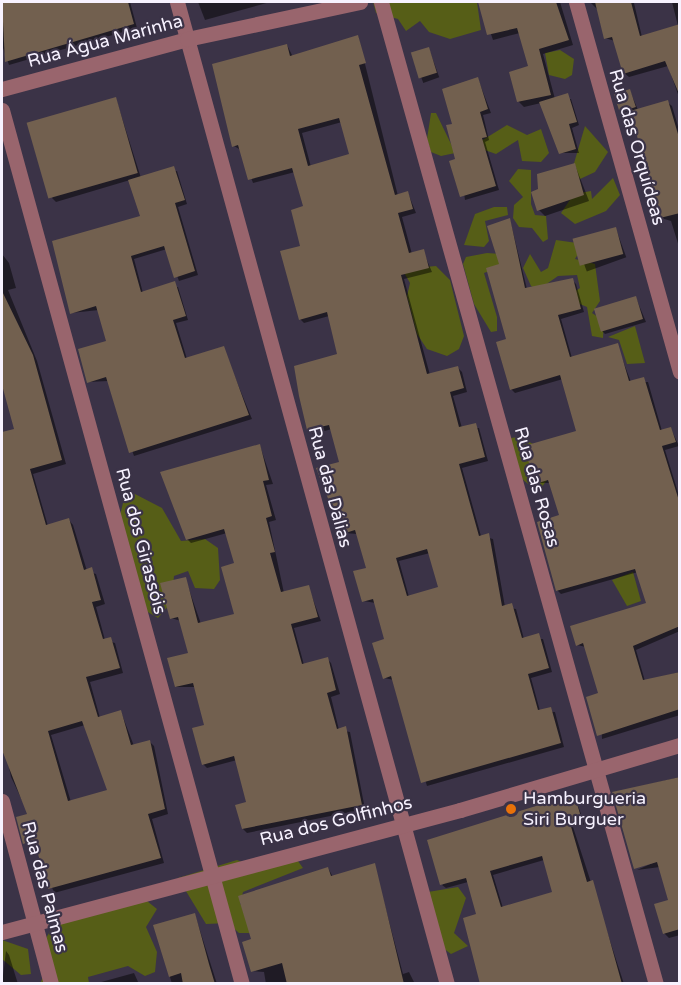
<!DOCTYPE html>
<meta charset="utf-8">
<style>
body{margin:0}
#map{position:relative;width:681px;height:985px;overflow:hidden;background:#3b3347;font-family:"Varela Round",sans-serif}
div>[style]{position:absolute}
.green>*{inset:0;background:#565e17}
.shadow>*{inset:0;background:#0007;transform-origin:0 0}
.building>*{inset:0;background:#72604f;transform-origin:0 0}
.minor>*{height:15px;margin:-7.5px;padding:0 7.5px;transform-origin:7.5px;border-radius:7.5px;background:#99656d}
.dots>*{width:16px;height:16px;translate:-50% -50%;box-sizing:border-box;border:3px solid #3b3347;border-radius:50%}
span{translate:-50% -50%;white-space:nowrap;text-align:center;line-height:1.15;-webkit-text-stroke:4.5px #3b3347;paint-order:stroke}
.street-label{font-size:18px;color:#f7f2ff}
.poi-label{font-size:18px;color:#f7f2ff}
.left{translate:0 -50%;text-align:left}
.frame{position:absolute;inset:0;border:3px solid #f7f2ff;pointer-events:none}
</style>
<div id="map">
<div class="green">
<div style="clip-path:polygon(373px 2px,477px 2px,481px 30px,450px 39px,429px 32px,420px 21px,406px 31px,398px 19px,376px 13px)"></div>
<div style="clip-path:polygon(560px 50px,574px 59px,572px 75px,565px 79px,549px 75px,545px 53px)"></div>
<div style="clip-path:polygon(431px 113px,436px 113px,452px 146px,481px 141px,507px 125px,527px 135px,541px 129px,549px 153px,541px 162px,522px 161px,518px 140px,496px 154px,479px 148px,441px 156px,431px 152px,427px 139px)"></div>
<div style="clip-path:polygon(585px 126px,608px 152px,595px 172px,580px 179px,572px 170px)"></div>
<div style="clip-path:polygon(518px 169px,531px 170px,531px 204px,535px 215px,546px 216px,548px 239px,543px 242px,532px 228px,519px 227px,513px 218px,514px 205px,523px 197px,509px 181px)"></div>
<div style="clip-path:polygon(613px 178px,620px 195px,606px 211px,575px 224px,561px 213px,574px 194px,591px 191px,592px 199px)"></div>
<div style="clip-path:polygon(494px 207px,507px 207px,508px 215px,485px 221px,489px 241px,484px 247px,464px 245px,475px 214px)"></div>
<div style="clip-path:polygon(556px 240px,577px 243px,581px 249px,575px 259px,595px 264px,600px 301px,592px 313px,604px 321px,603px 338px,592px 336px,587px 307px,575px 302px,572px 293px,580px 288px,577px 275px,558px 276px,538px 290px,531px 286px,523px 268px,530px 254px,541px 272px,548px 268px)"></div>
<div style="clip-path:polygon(487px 253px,501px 254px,503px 266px,484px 273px,497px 317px,497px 331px,491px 332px,474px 304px,463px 264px,466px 257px)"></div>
<div style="clip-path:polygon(436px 266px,450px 280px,464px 336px,459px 349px,447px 356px,427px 349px,417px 334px,407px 296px,410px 283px,402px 269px)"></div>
<div style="clip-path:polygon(635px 326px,645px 363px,627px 364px,619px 340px,608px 337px)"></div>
<div style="clip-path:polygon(520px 437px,533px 444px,550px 476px,538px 492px,522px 479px,510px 438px)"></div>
<div style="clip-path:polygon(133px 493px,162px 508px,181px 541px,205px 539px,218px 548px,220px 580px,214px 589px,195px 588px,188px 571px,174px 576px,171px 603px,158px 618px,146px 611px,118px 524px,123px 503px)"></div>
<div style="clip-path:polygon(633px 572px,641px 601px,627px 606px,612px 580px)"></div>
<div style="clip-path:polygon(295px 857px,303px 868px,243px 892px,240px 904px,248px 910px,255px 933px,239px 933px,228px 923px,206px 924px,178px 878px,237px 860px,252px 866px)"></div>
<div style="clip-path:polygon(458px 887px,466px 898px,454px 933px,468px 946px,451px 954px,443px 948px,428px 892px)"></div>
<div style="clip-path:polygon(142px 897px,157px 909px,146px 927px,157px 952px,155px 972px,145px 976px,128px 966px,88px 977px,89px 983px,40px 984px,48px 964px,45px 940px,53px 926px)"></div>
<div style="clip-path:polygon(2px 940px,28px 949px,31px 974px,21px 975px,2px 959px)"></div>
</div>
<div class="shadow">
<div style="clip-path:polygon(2px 2px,130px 2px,137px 28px,9px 65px,2px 45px)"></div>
<div style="clip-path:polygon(198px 2px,270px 2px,205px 20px)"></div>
<div style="clip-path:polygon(480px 2px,560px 2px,573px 45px,543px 54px,555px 99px,571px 99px,579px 125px,572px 128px,579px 153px,560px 153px,541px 103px,524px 107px,519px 102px,530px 67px,520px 33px,493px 40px)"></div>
<div style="clip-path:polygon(590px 2px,640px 2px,634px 3px,642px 37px,678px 26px,672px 2px,680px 2px,680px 100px,668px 66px,629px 77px,624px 73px,615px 41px,605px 38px,599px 11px)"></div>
<div style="clip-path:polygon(evenodd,358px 36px,398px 196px,408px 193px,416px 213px,402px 217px,412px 254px,423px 251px,432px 272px,404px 279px,430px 375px,458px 368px,462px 372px,467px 392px,453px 396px,462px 428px,479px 428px,488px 461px,462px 468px,481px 536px,493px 539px,505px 607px,516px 609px,524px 639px,543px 639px,552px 672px,531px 678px,540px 711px,555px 712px,564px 747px,427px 786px,394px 680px,384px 678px,386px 640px,376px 603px,363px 601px,367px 569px,358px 534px,343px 533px,341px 463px,332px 429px,313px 434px,309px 430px,339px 355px,329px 316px,304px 323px,300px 319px,305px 207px,295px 172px,253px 183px,241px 150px,234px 146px,287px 45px,293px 57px,358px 36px,342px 122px,351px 155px,311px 167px,302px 133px,342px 122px,358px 36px,430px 553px,440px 588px,409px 597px,399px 561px,430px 553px)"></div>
<div style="left:429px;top:49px;width:30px;height:17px;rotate:70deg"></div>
<div style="clip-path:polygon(478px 79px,491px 113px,483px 115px,489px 140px,485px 142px,499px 190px,465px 200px,454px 125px)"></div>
<div style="clip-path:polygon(630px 91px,638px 110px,667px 102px,672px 106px,680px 133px,680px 250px,671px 221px,661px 218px,632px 113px,621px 111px)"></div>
<div style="clip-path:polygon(116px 99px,141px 178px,177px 171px,187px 204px,178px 207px,198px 275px,179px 281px,167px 249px,134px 259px,143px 293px,178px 287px,188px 320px,176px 323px,187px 359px,223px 348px,252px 419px,134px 456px,108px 381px,88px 382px,108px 342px,99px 310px,71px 313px,141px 217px,130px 180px,56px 202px,52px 198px)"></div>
<div style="clip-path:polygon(575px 165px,589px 201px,545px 216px,539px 210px)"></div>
<div style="clip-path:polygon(510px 220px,527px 289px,572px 280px,576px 284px,584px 312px,561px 319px,572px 358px,617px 345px,631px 382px,648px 382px,662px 431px,671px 429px,679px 446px,665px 450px,680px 499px,680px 631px,636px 650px,645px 681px,680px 672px,680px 715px,602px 739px,600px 694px,586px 647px,577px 645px,647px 604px,638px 572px,561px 594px,557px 590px,560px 516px,551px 483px,536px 483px,578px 432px,563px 379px,515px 393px,511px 389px,501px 265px)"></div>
<div style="left:616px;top:229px;width:30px;height:42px;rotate:70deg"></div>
<div style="clip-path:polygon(evenodd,2px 254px,9px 263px,16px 288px,8px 290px,37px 361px,66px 464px,33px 474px,48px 526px,69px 520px,73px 525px,87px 571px,96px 574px,105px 604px,96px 607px,105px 640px,115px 643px,123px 673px,90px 682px,100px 718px,121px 712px,134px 746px,149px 741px,154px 746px,168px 814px,152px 819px,164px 863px,54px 893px,37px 845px,25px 843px,29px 815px,11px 777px,2px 734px,2px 434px,16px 430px,2px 380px,2px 254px,85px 725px,109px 791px,71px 802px,51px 735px,85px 725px)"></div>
<div style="clip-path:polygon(636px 298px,646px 322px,605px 334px,601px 330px)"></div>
<div style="clip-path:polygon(260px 446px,273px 484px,266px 485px,276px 520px,269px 522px,284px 593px,308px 586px,321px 621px,294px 628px,304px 665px,327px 659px,331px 663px,340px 694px,331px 697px,339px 730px,350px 732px,365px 809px,247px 833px,243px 829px,248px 803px,237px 760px,207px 768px,203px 764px,206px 726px,195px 687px,176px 687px,190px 654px,181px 621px,171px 618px,185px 578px,201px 624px,236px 615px,235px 564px,227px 533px,191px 543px,187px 539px)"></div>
<div style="clip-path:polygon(680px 777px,680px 935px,669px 938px,664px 933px,670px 901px,660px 867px,637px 870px,664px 858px,635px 868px,614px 793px)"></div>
<div style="clip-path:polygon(evenodd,574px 796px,585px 824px,573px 827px,624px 984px,482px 984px,478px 915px,468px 882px,446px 888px,442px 885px,574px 796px,544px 860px,554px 893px,503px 908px,493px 875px,544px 860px)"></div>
<div style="clip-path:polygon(374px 865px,403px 974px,409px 972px,415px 984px,266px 984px,264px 972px,252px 971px,252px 940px,328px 868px,333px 877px)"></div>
<div style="clip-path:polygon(195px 915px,217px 984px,172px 984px,155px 926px)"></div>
<div style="clip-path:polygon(6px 951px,9px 955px,18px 984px,2px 984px)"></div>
<div style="clip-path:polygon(134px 973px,139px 984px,94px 984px)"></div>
</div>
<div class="building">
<div style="clip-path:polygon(2px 2px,128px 2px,134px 24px,5px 62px)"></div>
<div style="clip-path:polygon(478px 2px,556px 2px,569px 40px,539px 49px,551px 95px,517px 102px,509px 72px,528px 66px,517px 28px,487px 35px)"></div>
<div style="clip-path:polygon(595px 2px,631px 2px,640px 36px,680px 24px,680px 96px,665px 61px,623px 74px,612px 37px,604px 39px)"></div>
<div style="clip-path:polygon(evenodd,358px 35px,366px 63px,359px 65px,395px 195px,408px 191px,413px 209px,398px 213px,409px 253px,424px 249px,429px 268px,401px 275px,427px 374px,458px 366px,464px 388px,450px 392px,459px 427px,476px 423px,485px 457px,459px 464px,479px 536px,489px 533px,502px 606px,512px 603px,522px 638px,539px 633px,549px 668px,528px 674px,538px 710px,551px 707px,561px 743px,421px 783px,391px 676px,383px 679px,372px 643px,384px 639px,373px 599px,362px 602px,353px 571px,366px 568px,355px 530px,342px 534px,316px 468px,339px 462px,329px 425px,307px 430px,299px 396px,294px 366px,337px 354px,327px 312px,299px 320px,280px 251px,300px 246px,291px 210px,303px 206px,292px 168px,248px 180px,238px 145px,232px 147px,212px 64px,287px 44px,290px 56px,358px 35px,339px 118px,349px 154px,308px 166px,298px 129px,339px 118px,358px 35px,427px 549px,438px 587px,407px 596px,396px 558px,427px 549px)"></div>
<div style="left:429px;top:47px;width:27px;height:19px;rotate:73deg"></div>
<div style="clip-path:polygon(478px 77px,488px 109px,480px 112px,487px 137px,482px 138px,496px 186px,460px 197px,449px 161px,455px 159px,446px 125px,452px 124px,442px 89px)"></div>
<div style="left:630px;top:89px;width:19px;height:17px;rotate:72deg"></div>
<div style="clip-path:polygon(568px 93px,577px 122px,569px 124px,576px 149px,559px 154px,539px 102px)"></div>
<div style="left:116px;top:97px;width:79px;height:93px;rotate:74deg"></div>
<div style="clip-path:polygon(668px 100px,680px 141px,680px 213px,660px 218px,630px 111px)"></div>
<div style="clip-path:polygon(575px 163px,584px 195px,537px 211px,531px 192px,538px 189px,537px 174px)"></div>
<div style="clip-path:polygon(174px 166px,185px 200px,175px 203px,195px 271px,174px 278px,164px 246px,131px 256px,141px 292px,175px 281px,186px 316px,173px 320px,185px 358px,224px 346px,249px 415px,129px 453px,106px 377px,87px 383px,78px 349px,106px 341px,96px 306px,70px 314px,52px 241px,140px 216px,128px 180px)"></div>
<div style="clip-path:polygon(510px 218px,525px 288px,573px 278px,581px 309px,558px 315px,570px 357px,618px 343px,629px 381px,644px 377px,660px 430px,671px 427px,676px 442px,662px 446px,680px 504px,680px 626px,633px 646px,643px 680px,680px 672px,680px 709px,597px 736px,586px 697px,598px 693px,583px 643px,576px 646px,570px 626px,646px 603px,635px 569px,556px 591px,537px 522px,559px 515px,548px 480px,535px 484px,524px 446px,576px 431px,560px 375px,510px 390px,496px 342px,506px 339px,486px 268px,499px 264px,487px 226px)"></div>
<div style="left:616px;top:227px;width:28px;height:45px;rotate:75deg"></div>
<div style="clip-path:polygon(evenodd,2px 291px,33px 355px,62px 460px,30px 469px,46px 525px,69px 518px,84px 570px,92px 567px,101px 600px,92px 602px,103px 639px,111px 637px,120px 668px,86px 677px,98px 717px,121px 710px,131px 745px,150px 740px,165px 809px,148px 814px,161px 858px,48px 889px,34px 840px,23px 844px,16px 817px,27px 814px,2px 750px,2px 432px,14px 429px,2px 385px,2px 291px,82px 721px,107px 790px,68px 801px,48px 731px,82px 721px)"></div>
<div style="left:636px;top:296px;width:24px;height:44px;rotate:73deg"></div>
<div style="clip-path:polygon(260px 444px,269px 480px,263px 481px,272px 516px,266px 518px,275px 552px,270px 553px,281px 592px,309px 585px,318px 617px,291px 624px,302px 664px,328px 657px,336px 690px,327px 693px,337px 729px,346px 726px,362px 805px,242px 829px,235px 805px,246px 802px,234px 756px,202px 765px,192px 728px,204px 725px,193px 683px,175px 687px,167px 658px,188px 653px,178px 617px,170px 619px,160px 583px,186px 577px,198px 623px,234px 614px,221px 567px,234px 563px,224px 529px,186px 540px,160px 472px)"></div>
<div style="clip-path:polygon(680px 777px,680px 929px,663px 934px,654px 904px,668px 900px,657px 862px,634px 869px,612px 792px)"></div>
<div style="clip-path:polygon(evenodd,574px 794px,582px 820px,570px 823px,587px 882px,593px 880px,622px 984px,480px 984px,463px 918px,476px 914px,466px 878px,440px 885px,427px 840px,574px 794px,542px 856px,552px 892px,501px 907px,490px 871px,542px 856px)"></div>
<div style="clip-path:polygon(375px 863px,404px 984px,287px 984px,282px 963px,251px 972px,242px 942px,251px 939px,238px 896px,328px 867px,331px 876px)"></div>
<div style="clip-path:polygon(195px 913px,209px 964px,215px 984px,183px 984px,181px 973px,169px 977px,153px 925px)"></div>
</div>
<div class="minor">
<div style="left:177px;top:2px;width:1018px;rotate:74.63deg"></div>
<div style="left:381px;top:2px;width:1020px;rotate:74.36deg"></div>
<div style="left:576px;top:2px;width:384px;rotate:74.3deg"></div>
<div style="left:2px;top:89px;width:192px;rotate:-15.1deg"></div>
<div style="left:187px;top:39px;width:177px;rotate:-12.1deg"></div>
<div style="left:2px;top:110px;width:906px;rotate:74.65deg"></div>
<div style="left:2px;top:801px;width:189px;rotate:75deg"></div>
<div style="left:2px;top:932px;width:474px;rotate:-14.9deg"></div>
<div style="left:460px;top:810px;width:229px;rotate:-16.5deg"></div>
</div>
<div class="dots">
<div style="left:511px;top:809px;background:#e8710a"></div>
</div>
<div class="street-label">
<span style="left:105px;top:41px;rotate:-15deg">Rua Água Marinha</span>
<span style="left:637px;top:147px;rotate:74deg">Rua das Orquídeas</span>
<span style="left:330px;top:487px;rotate:75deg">Rua das Dálias</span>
<span style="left:537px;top:487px;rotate:74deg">Rua das Rosas</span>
<span style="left:141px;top:541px;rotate:75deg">Rua dos Girassóis</span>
<span style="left:336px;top:821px;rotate:-14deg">Rua dos Golfinhos</span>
<span style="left:45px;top:887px;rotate:75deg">Rua das Palmas</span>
</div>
<div class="poi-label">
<span class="left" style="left:523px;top:809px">Hamburgueria<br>Siri Burguer</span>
</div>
<div class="frame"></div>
</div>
